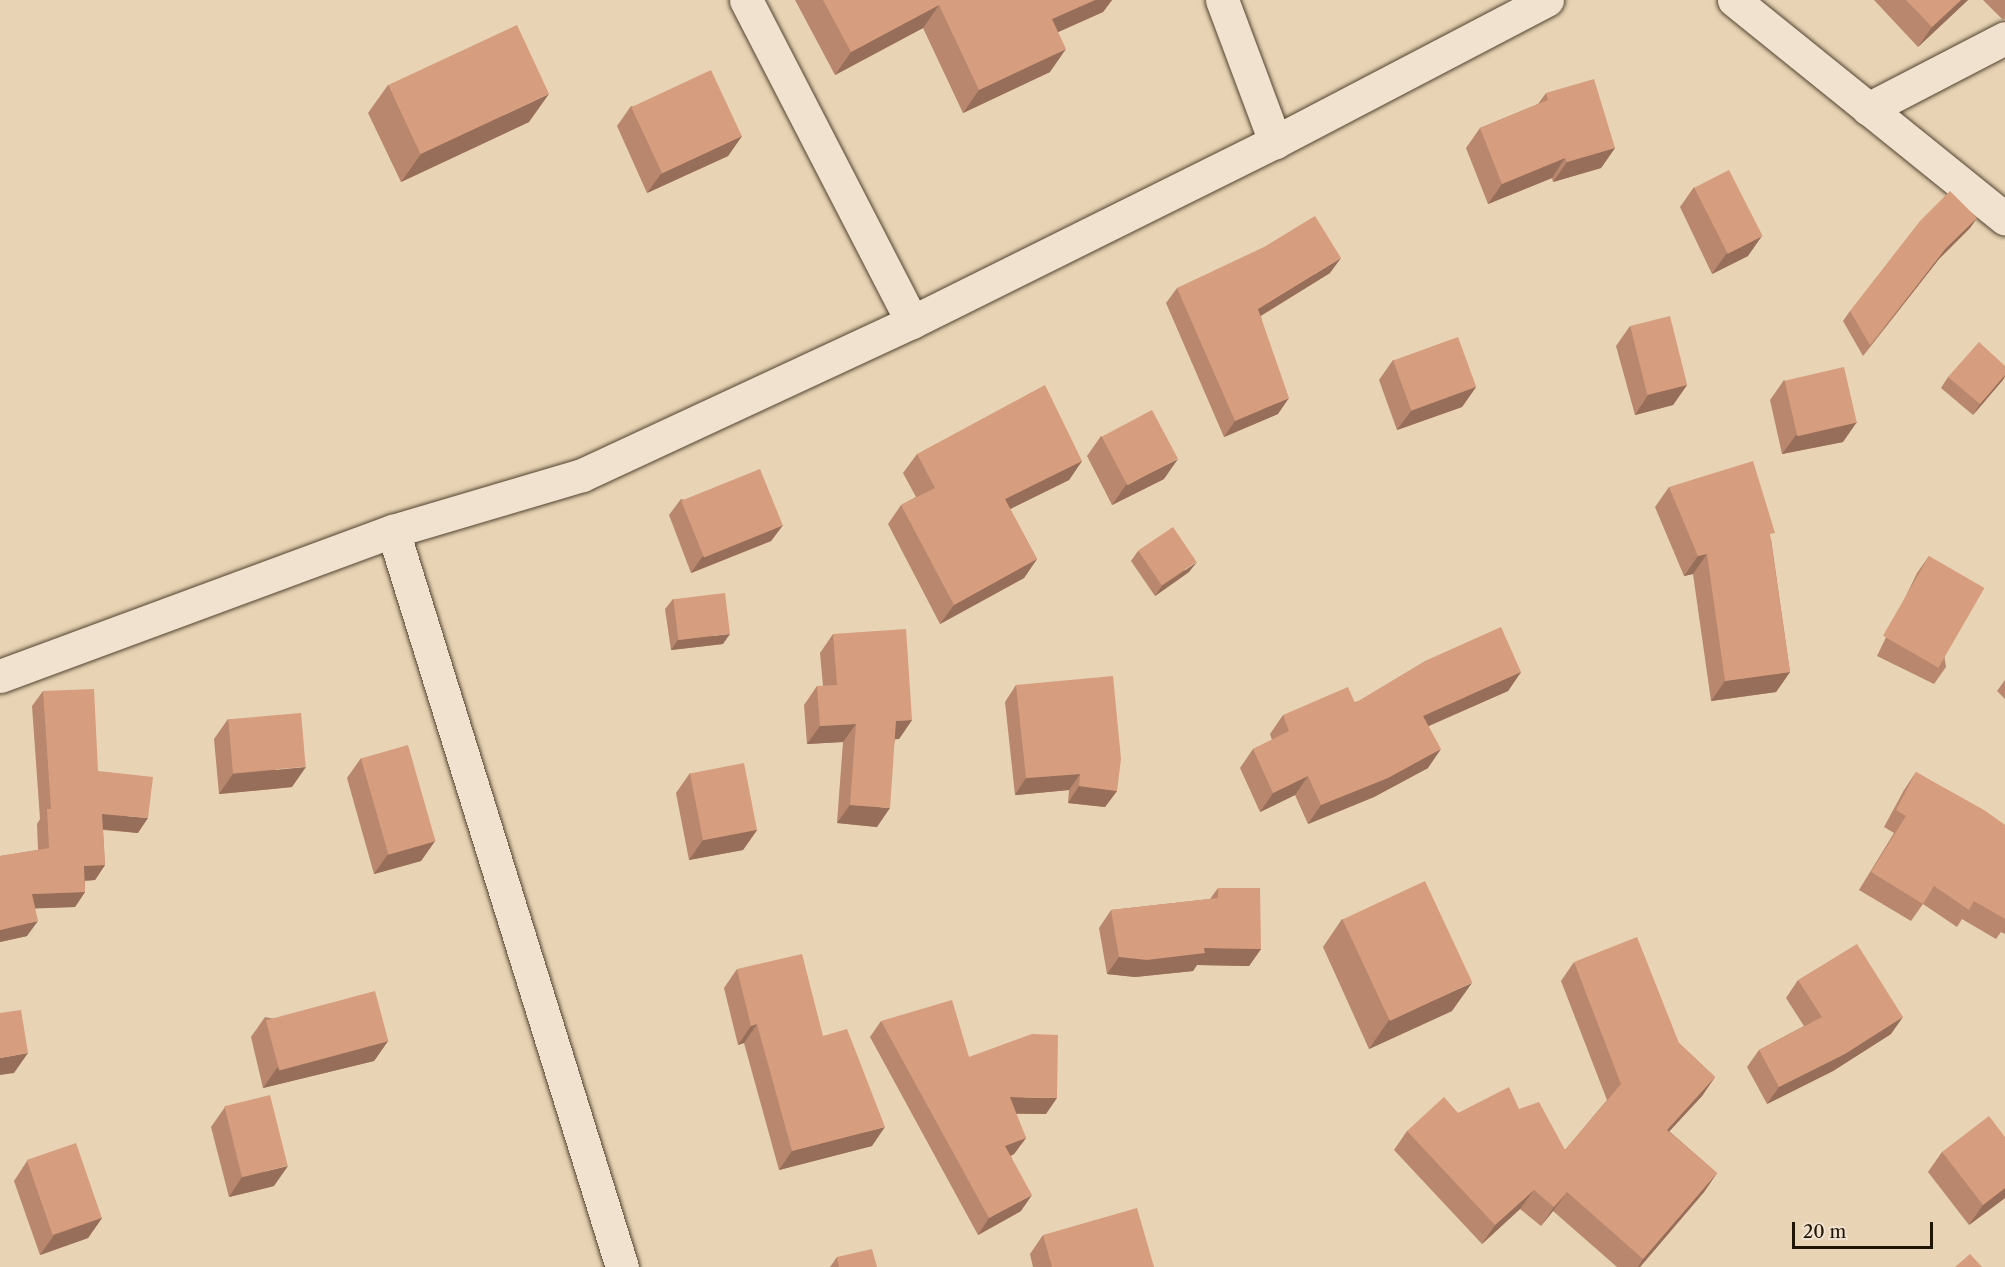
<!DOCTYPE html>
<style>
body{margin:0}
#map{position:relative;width:2005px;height:1267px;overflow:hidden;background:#e8d3b4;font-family:"Libre Caslon Text",serif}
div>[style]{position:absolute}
.roads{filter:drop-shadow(0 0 2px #524430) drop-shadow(0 0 2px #524430)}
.minor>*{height:33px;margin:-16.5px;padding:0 16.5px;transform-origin:16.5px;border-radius:16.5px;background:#f0e2ce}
.wall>*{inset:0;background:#b8876d}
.shaded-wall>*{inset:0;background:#966e59}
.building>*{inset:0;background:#d69d7f;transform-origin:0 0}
span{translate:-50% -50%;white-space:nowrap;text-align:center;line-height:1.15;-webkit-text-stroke:6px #f0e2ce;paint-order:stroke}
.scale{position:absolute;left:1792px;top:1222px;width:141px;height:27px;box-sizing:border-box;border:3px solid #201404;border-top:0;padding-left:8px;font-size:18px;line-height:21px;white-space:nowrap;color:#201404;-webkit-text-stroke:4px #f0e2ce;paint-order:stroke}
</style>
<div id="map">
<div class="roads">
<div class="minor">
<div style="left:746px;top:0;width:362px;rotate:62.7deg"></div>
<div style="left:1222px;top:0;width:152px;rotate:69.5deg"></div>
<div style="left:1734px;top:0;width:348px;rotate:38.9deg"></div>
<div style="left:1868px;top:109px;width:154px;rotate:-27.4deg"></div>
<div style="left:393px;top:531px;width:771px;rotate:72.72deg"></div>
<div style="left:0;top:676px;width:419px;rotate:-20.3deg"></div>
<div style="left:393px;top:531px;width:197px;rotate:-16.5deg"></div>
<div style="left:582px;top:475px;width:364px;rotate:-24.9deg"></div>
<div style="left:912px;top:322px;width:405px;rotate:-26.4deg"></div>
<div style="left:1275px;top:142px;width:307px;rotate:-27.6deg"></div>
</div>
</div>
<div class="wall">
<div style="clip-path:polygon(795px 0,1112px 0,1103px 12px,1058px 32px,1050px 72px,963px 113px,923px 28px,835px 75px)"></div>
<div style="clip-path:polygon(1874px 0,1968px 0,1918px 47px)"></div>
<div style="clip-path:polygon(1983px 0,2005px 0,2005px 18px,2003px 20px)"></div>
<div style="clip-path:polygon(388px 85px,529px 122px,401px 182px,368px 113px)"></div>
<div style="clip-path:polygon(1546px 93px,1615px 148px,1601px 168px,1553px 182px,1552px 178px,1488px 204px,1466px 148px,1480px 128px,1538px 104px)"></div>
<div style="clip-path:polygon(631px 106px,742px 136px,728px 156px,647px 193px,617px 126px)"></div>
<div style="clip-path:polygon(1694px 187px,1748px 256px,1712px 274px,1680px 207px)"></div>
<div style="clip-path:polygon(1977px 218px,1970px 228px,1939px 259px,1863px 356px,1843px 321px,1850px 311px)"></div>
<div style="clip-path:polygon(1330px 273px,1261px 316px,1278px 414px,1224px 437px,1166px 303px,1177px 288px)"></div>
<div style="clip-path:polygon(1630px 326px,1687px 385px,1673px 405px,1635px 415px,1616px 346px)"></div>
<div style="clip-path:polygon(1393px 360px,1476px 387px,1462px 407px,1397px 430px,1379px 380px)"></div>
<div style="clip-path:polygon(2005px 366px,2005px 377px,1973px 415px,1941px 388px,1948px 377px)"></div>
<div style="clip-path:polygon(1784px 380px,1843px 442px,1782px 454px,1770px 400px)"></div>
<div style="clip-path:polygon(1101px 436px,1164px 479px,1112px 505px,1087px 456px)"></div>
<div style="clip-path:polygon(917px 454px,1082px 461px,1069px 480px,1010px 509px,1037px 559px,1024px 578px,940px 624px,888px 524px,901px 505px,916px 497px,903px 473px)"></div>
<div style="clip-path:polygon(1669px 487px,1771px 539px,1790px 672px,1776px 692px,1711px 701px,1693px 574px,1684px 576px,1655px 507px)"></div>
<div style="clip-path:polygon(681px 499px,783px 525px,771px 541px,691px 573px,669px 515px)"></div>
<div style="clip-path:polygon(1138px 551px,1189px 572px,1155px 596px,1131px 561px)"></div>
<div style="clip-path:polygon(1929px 556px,1946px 667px,1934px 684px,1877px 656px,1917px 573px)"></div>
<div style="clip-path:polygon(673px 599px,723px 644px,671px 650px,665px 609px)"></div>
<div style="clip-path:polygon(833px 634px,912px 720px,899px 739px,895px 739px,877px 827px,837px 823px,843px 742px,807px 744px,804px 705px,817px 686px,823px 686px,820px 653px)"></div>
<div style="clip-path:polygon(1521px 672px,1508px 691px,1429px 726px,1428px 768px,1374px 797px,1308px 824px,1295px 795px,1260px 812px,1240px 768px,1253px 749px,1272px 740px,1270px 734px,1283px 715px)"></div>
<div style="clip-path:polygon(2005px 680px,2005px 699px,1997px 691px)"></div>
<div style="clip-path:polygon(1016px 685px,1117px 791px,1105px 807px,1068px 803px,1069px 790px,1015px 795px,1005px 702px)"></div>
<div style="clip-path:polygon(43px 691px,98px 771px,138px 833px,103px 830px,105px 865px,95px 880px,85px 881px,85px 892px,75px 907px,35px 908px,27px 936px,0 942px,0 856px,38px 850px,37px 824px,40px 819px,32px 706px)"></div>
<div style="clip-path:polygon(228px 719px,292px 787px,219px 794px,214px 739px)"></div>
<div style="clip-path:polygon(361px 758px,435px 841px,421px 861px,374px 874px,347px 778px)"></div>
<div style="clip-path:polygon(1916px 772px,2005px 825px,2005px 934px,2001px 932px,1996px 939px,1962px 919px,1957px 927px,1923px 904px,1911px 921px,1859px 890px,1894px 833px,1884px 827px,1904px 790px)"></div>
<div style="clip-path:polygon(690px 773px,757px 830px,743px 850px,689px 860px,676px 793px)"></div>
<div style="clip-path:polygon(1218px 888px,1261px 949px,1249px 966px,1197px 965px,1193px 971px,1135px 977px,1107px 974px,1099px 928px,1111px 910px,1210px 899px)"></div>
<div style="clip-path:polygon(1342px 919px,1452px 1011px,1369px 1049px,1323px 947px)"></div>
<div style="clip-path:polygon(1574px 962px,1679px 1043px,1715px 1077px,1702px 1096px,1669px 1131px,1717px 1173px,1704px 1192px,1640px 1267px,1617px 1267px,1553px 1211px,1541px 1226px,1520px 1209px,1482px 1244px,1394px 1150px,1407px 1131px,1458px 1113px,1519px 1109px,1565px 1150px,1607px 1100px,1561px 981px)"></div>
<div style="clip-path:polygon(737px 969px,823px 1036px,872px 1146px,779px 1170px,744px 1043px,738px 1045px,724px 988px)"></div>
<div style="clip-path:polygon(1798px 980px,1891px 1034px,1833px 1071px,1767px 1104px,1747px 1067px,1759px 1050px,1804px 1026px,1786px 998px)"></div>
<div style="clip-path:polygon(265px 1017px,388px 1041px,374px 1061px,263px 1088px,251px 1037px)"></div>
<div style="clip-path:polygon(881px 1021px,969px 1057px,1046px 1114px,1016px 1114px,1026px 1138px,1014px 1154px,1011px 1156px,1021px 1211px,978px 1235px,870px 1037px)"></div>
<div style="clip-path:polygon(225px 1107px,274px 1186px,229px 1197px,211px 1127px)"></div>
<div style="clip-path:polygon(2005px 1137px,2005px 1198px,1969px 1225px,1928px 1172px,1942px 1152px)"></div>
<div style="clip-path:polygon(27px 1161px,102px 1218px,88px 1238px,40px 1255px,14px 1181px)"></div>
<div style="clip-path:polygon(1043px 1235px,1154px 1267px,1033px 1267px,1030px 1254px)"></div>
<div style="clip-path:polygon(837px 1257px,877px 1267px,830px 1267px)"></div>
</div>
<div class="shaded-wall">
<div style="clip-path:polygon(1095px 0,1112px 0,1103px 12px,1036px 42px,1052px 19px)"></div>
<div style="clip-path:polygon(1961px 0,1968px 0,1918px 47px,1932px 27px)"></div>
<div style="clip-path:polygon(939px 5px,923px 28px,835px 75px,851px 52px)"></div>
<div style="clip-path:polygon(1066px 49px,1050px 72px,963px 113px,979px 90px)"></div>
<div style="clip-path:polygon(549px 94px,529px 122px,401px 182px,421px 154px)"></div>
<div style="clip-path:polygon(742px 136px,728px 156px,647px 193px,661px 174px)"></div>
<div style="clip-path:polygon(1615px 148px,1601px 168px,1553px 182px,1567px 162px)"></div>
<div style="clip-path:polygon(1565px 158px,1552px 178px,1488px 204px,1502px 184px)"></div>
<div style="clip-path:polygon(1977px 218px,1970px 228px,1939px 259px,1863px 356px,1946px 248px)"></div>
<div style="clip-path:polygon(1762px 236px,1748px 256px,1712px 274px,1726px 254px)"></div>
<div style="clip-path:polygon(1341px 258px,1330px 273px,1247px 324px,1258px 309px)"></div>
<div style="clip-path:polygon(2005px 375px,2003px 380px,1973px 415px,1980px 404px)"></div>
<div style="clip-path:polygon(1687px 385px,1673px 405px,1635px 415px,1648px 395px)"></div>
<div style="clip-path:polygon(1476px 387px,1462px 407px,1397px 430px,1411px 411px)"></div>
<div style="clip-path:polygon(1289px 398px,1278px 414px,1224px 437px,1235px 421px)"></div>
<div style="clip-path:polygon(1857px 422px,1843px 442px,1782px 454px,1796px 435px)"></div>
<div style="clip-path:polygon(1178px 459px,1164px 479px,1112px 505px,1126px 485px)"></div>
<div style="clip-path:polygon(1082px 461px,1069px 480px,992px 518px,1005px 499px)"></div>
<div style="clip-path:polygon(783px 525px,771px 541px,691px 573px,702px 557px)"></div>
<div style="clip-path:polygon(1707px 554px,1693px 574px,1684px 576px,1698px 556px)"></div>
<div style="clip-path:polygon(1037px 559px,1024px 578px,940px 624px,954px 605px)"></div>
<div style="clip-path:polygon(1197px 562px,1189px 572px,1155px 596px,1162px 586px)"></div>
<div style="clip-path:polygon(730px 634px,723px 644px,671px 650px,678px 640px)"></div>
<div style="clip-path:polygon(1521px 672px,1508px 691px,1410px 734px,1423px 716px)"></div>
<div style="clip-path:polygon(1790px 672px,1776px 692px,1711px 701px,1725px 681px)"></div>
<div style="clip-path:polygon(912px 720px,899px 739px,883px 740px,896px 721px)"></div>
<div style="clip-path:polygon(856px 724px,843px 742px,807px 744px,820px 726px)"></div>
<div style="clip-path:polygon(1441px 749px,1428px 768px,1374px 797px,1308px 824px,1321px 805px)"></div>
<div style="clip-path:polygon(306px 767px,292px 787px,219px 794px,233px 774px)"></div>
<div style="clip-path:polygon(1080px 774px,1069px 790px,1015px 795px,1026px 778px)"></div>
<div style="clip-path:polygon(1308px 776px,1295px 795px,1260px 812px,1273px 793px)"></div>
<div style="clip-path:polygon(1079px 786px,1117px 791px,1105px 807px,1068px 803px)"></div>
<div style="clip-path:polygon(850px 805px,890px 808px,877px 827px,837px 823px)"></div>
<div style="clip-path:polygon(102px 814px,148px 818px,138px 833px,92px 828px)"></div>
<div style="clip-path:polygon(757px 830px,743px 850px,689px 860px,703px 840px)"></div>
<div style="clip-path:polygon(435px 841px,421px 861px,374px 874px,388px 854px)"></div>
<div style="clip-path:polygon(105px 865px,95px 880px,74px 881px,84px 866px)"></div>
<div style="clip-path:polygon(85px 892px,75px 907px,21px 909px,32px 894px)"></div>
<div style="clip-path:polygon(38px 921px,27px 936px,0 942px,0 930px)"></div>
<div style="clip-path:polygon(1204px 948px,1261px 949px,1249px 966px,1197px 965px,1193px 971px,1135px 977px,1107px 974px,1119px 957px)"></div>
<div style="clip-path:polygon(1472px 983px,1452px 1011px,1369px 1049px,1389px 1020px)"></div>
<div style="clip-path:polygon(1903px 1017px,1891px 1034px,1833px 1071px,1767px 1104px,1779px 1087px)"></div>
<div style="clip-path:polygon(757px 1024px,744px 1043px,738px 1045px,751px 1026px)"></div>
<div style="clip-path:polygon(388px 1041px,374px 1061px,263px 1088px,277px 1068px)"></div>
<div style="clip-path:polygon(28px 1053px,14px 1073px,0 1075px,0 1058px)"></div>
<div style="clip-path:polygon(1715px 1077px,1702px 1096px,1654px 1148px,1667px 1130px)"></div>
<div style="clip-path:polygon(1010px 1097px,1057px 1098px,1046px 1114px,999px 1113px)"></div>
<div style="clip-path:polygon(885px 1127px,872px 1146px,779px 1170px,792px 1151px)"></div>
<div style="clip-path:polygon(1026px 1138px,1014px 1154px,994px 1162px,1005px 1146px)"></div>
<div style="clip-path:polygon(288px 1166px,274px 1186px,229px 1197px,242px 1177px)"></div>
<div style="clip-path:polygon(1717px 1173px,1704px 1192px,1640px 1267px,1638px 1267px,1643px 1259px)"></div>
<div style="clip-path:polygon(2005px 1188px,2005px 1198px,1969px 1225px,1983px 1205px)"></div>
<div style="clip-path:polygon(1534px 1190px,1520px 1209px,1482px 1244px,1495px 1225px)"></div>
<div style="clip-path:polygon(1567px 1192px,1553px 1211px,1541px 1226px,1554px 1207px)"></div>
<div style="clip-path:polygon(1032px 1195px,1021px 1211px,978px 1235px,989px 1218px)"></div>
<div style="clip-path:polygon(102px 1218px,88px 1238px,40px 1255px,54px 1235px)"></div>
</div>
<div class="building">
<div style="clip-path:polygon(823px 0,1095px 0,1052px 19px,1066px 49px,979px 90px,939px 5px,851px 52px)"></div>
<div style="clip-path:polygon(1906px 0,1961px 0,1932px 27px)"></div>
<div style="left:517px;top:25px;width:76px;height:142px;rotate:65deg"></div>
<div style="left:711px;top:70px;width:73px;height:88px;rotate:65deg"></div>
<div style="clip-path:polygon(1594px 79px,1615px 148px,1567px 162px,1565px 158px,1502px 184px,1480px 128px,1548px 100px,1546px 93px)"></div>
<div style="left:1729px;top:170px;width:74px;height:39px;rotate:63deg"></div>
<div style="clip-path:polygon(1950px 191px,1977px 218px,1946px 248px,1870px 345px,1850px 311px,1920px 221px)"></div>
<div style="clip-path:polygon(1315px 216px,1341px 258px,1258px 309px,1289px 398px,1235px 421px,1177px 288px,1264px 247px)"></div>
<div style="left:1670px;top:316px;width:71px;height:41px;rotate:76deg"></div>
<div style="left:1458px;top:337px;width:53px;height:69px;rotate:70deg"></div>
<div style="clip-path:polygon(1979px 342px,2005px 366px,2005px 375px,1980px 404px,1948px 377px)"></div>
<div style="left:1844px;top:367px;width:57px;height:61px;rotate:77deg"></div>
<div style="clip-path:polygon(1045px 385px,1082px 461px,1005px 499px,1037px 559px,954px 605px,901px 505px,935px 488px,917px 454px)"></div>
<div style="left:1152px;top:410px;width:55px;height:57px;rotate:62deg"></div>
<div style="clip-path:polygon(1753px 461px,1775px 533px,1770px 534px,1790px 672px,1725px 681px,1707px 554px,1698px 556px,1669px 487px)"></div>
<div style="left:760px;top:469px;width:61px;height:85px;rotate:68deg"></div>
<div style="left:1173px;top:527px;width:42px;height:42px;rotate:56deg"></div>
<div style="left:1929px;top:556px;width:64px;height:92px;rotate:30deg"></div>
<div style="left:725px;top:593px;width:41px;height:52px;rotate:83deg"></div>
<div style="clip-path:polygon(1501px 627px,1521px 672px,1423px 716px,1441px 749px,1388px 778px,1321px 805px,1308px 776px,1273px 793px,1253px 749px,1289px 731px,1283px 715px,1348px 687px,1355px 703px,1425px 661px)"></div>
<div style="clip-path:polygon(906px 629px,912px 720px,896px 721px,890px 808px,850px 805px,856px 724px,820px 726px,817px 686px,837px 685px,833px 634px)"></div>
<div style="clip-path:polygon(1113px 676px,1121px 759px,1117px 791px,1079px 786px,1080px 774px,1026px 778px,1016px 685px)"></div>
<div style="clip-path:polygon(94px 689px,98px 771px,153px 777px,148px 818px,102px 814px,105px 865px,84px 866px,85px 892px,32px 894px,38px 921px,0 930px,0 856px,49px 848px,47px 809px,51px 809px,43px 691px)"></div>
<div style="left:301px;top:713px;width:54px;height:73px;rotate:85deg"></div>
<div style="left:408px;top:745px;width:100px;height:49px;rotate:74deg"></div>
<div style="left:744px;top:763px;width:68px;height:55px;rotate:79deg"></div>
<div style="clip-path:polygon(1916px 772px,1984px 810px,2005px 825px,2005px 919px,1974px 901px,1969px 910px,1934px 886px,1923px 904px,1871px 872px,1906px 816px,1896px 810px)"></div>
<div style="left:1425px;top:881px;width:112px;height:91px;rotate:65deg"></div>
<div style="clip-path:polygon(1218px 888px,1260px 888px,1261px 949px,1204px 948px,1205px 953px,1147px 960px,1119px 957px,1111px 910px,1218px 898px)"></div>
<div style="clip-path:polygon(1637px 937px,1679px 1043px,1715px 1077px,1667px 1130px,1717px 1173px,1643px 1259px,1567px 1192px,1554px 1207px,1534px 1190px,1495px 1225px,1407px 1131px,1444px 1097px,1458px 1113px,1509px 1087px,1519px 1109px,1539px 1102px,1565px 1150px,1621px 1084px,1574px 962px)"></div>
<div style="clip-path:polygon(1857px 944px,1903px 1017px,1845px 1054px,1779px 1087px,1759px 1050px,1822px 1017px,1798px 980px)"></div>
<div style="clip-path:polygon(802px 954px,823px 1036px,847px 1029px,885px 1127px,792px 1151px,757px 1024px,751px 1026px,737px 969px)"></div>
<div style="left:375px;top:991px;width:52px;height:113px;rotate:75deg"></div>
<div style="clip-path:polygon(952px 1000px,969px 1057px,1032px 1034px,1058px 1035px,1057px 1098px,1010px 1097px,1026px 1138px,1005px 1146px,1032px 1195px,989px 1218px,881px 1021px)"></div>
<div style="clip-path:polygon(21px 1010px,28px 1053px,0 1058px,0 1013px)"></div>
<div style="left:270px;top:1095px;width:73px;height:47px;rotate:76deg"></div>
<div style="clip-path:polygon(1989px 1116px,2005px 1137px,2005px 1188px,1983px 1205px,1942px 1152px)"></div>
<div style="left:76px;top:1143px;width:79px;height:52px;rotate:71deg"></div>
<div style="clip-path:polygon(1137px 1208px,1154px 1267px,1052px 1267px,1043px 1235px)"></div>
<div style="clip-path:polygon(872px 1249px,877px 1267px,839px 1267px,837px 1257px)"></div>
<div style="clip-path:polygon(1970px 1254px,1982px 1267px,1955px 1267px)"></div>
</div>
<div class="scale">20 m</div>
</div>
